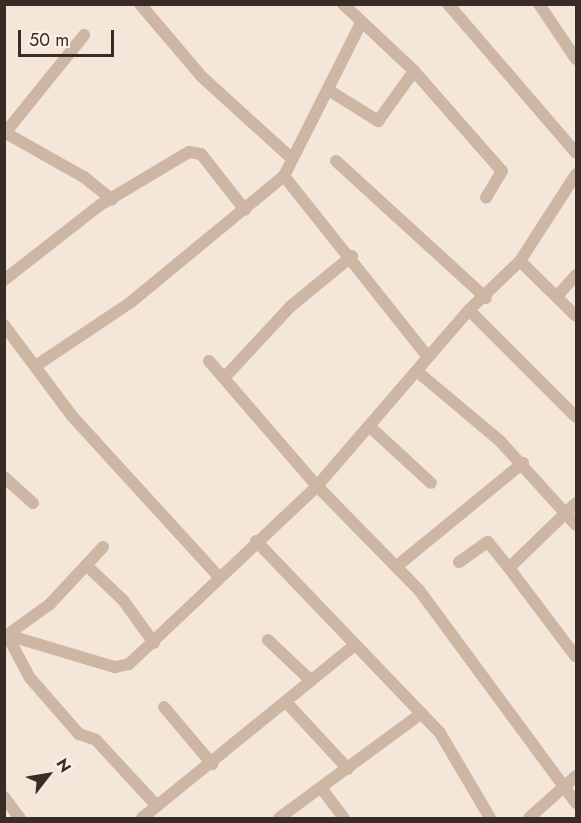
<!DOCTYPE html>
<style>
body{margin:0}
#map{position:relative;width:581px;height:823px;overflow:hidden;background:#f4e7da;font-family:Jost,sans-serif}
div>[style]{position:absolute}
.minor>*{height:12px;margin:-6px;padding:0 6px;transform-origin:6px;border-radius:6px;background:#ceb6a5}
span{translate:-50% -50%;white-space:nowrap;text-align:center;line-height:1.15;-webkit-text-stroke:5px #fbf1e7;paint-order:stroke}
.frame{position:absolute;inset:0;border:6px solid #392c27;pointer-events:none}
.north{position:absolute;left:18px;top:745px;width:60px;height:60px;-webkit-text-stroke:4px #fbf1e7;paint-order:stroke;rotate:59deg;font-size:16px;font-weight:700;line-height:24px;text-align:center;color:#392c27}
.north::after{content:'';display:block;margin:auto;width:21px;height:27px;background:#392c27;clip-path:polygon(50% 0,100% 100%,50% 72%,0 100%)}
.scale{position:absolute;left:18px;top:30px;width:96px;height:27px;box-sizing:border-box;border:3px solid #392c27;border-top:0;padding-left:8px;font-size:18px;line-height:21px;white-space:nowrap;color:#392c27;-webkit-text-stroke:4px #fbf1e7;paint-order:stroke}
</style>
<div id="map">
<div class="minor">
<div style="left:140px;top:4px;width:94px;rotate:49.7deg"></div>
<div style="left:201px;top:76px;width:120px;rotate:42.3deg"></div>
<div style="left:343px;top:4px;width:98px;rotate:43.3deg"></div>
<div style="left:414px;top:71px;width:133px;rotate:48.7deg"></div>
<div style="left:502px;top:171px;width:31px;rotate:121deg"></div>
<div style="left:448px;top:4px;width:196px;rotate:49.3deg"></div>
<div style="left:539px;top:4px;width:66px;rotate:56.1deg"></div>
<div style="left:330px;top:91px;width:57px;rotate:32deg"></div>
<div style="left:378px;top:121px;width:62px;rotate:-54.2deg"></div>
<div style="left:4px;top:132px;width:92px;rotate:29.4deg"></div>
<div style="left:84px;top:177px;width:36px;rotate:39deg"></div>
<div style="left:5px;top:133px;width:126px;rotate:-51.1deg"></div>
<div style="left:336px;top:161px;width:203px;rotate:42.4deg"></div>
<div style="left:284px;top:176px;width:230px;rotate:51.5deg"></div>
<div style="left:520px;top:261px;width:78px;rotate:44.5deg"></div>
<div style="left:4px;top:280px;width:122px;rotate:-38deg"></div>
<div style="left:100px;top:205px;width:104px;rotate:-30.8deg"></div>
<div style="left:189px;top:152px;width:12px;rotate:9deg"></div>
<div style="left:201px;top:154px;width:71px;rotate:51.8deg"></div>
<div style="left:558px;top:295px;width:27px;rotate:-48deg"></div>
<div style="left:469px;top:310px;width:151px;rotate:45deg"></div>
<div style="left:4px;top:325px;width:114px;rotate:53.2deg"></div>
<div style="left:72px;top:416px;width:215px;rotate:47.6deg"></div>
<div style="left:209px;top:361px;width:165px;rotate:49.2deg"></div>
<div style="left:317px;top:486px;width:146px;rotate:45.6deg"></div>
<div style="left:419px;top:590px;width:265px;rotate:53.6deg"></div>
<div style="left:37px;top:365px;width:113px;rotate:-33.8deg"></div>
<div style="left:131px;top:302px;width:198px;rotate:-39.5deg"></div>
<div style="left:284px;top:176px;width:171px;rotate:-63.3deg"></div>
<div style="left:419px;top:373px;width:106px;rotate:40deg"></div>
<div style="left:500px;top:441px;width:113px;rotate:47.9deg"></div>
<div style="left:224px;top:378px;width:98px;rotate:-47.1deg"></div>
<div style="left:291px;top:306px;width:79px;rotate:-39.3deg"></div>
<div style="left:369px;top:426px;width:84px;rotate:42.6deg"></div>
<div style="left:4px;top:477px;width:39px;rotate:42deg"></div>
<div style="left:576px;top:503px;width:93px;rotate:135.9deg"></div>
<div style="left:509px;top:568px;width:111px;rotate:53deg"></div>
<div style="left:256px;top:541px;width:266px;rotate:46.2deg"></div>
<div style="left:440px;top:733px;width:99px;rotate:59.5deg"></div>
<div style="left:103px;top:547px;width:78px;rotate:132.9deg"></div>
<div style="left:50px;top:604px;width:53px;rotate:144.2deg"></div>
<div style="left:7px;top:635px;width:49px;rotate:61.9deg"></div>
<div style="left:30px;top:678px;width:74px;rotate:48.8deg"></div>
<div style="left:79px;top:734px;width:18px;rotate:19deg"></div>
<div style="left:96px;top:740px;width:90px;rotate:47.3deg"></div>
<div style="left:459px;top:562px;width:35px;rotate:-35deg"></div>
<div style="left:488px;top:542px;width:33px;rotate:51deg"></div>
<div style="left:86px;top:565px;width:51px;rotate:43.4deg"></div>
<div style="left:123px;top:600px;width:53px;rotate:54.2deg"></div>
<div style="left:397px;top:566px;width:163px;rotate:-39.3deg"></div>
<div style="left:4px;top:634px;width:116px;rotate:16.6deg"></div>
<div style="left:115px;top:667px;width:14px;rotate:-12deg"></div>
<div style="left:129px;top:664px;width:259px;rotate:-43.4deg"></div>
<div style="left:317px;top:486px;width:233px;rotate:-49.2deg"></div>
<div style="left:469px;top:310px;width:71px;rotate:-43.9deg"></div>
<div style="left:520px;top:261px;width:103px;rotate:-57.2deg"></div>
<div style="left:268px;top:640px;width:59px;rotate:43.6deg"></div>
<div style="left:286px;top:702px;width:91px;rotate:47.2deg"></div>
<div style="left:164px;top:707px;width:75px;rotate:49.9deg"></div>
<div style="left:322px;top:789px;width:36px;rotate:53deg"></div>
<div style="left:4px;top:797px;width:26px;rotate:53deg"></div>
<div style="left:142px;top:818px;width:274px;rotate:-39.1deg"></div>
<div style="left:279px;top:818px;width:177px;rotate:-36.3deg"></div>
<div style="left:529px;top:818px;width:63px;rotate:-41.8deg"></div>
</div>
<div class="frame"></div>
<div class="north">N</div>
<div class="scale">50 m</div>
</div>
